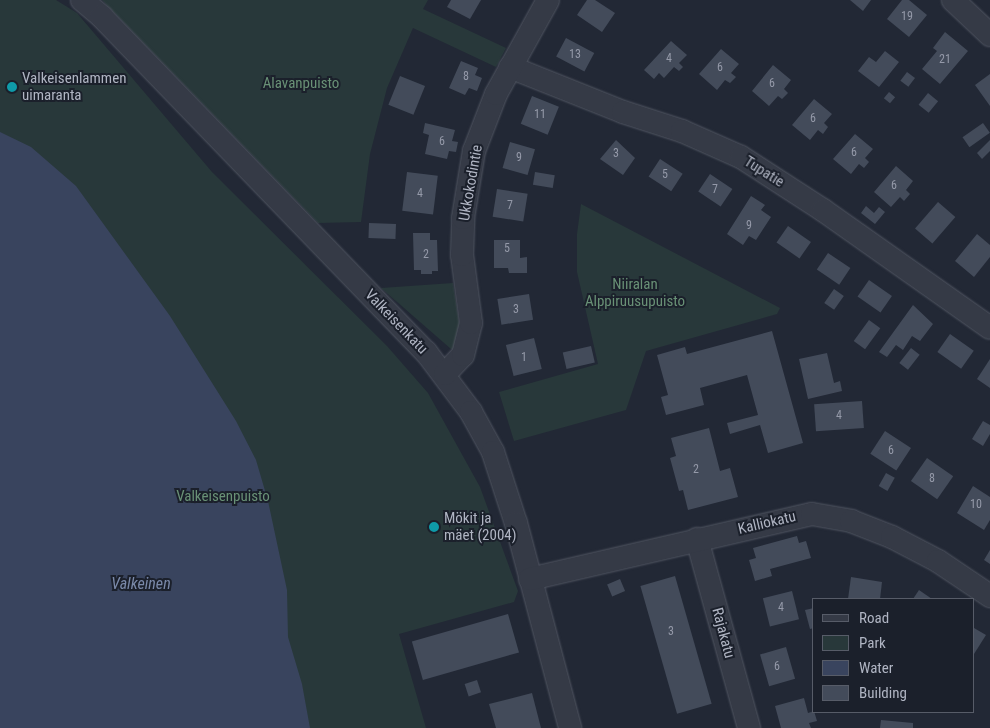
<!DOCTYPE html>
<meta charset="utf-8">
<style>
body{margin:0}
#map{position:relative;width:990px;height:728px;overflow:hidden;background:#222835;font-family:"Roboto Condensed",sans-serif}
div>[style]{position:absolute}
.green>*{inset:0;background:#28383a}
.water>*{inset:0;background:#39445e}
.building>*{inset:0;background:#434b5a;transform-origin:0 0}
.roads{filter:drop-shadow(0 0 1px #505561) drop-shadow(0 0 1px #505561)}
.minor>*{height:22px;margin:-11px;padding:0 11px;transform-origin:11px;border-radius:11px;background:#353a46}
.dots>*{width:14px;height:14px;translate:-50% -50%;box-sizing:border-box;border:2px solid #1b202b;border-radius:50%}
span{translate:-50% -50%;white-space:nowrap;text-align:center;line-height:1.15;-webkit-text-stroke:4px #1b202b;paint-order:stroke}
.number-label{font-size:12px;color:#959aa9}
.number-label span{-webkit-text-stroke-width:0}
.poi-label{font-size:15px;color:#b0b5c3}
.left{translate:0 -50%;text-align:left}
.park-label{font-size:15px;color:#699176}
.street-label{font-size:15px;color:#b0b5c3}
.water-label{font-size:16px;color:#7a89a9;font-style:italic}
.legend{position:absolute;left:812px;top:598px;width:162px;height:115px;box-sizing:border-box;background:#1b202b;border:1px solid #575c68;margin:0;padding:6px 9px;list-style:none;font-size:15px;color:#b0b5c3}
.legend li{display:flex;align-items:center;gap:10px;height:25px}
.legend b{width:25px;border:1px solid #575c68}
</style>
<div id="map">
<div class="green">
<div style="clip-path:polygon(0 0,56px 0,77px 13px,212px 172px,387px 346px,428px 393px,480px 487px,518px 591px,514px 602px,399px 634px,426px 728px,0 728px)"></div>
<div style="clip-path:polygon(102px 0,428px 0,423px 9px,506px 48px,496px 67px,413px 28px,387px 88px,370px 154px,361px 222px,318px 223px)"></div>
<div style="clip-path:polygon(581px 204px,780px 308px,777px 314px,646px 351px,626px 410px,514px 441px,499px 392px,598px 364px,577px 272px,577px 234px)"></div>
<div style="clip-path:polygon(453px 283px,462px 341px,456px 349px,451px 349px,381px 288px)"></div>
</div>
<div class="water">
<div style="clip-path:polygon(0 132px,31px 147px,76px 186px,170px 316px,236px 421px,256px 460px,268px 501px,287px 590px,288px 637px,302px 684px,310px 728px,0 728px)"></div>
</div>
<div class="building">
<div style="clip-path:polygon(451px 0,481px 0,470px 19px,447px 7px)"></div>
<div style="clip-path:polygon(587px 0,595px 0,615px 13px,602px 32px,577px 15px)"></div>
<div style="clip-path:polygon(850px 0,871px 0,863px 11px)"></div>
<div style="clip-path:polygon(902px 0,909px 0,927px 15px,909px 37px,887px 19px)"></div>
<div style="clip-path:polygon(945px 32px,968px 51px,940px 84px,922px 69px,937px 51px,933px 48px)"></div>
<div style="left:566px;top:38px;width:32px;height:21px;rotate:28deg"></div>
<div style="clip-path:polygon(671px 41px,687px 55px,679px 63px,683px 67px,679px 71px,674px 67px,664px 78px,659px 73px,654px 79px,644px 70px)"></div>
<div style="clip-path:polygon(721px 49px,739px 64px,731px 73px,736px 77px,730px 83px,725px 80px,717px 90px,699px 74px)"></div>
<div style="clip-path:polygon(885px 51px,899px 62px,879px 87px,858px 71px,869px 57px,876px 62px)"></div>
<div style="clip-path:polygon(461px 61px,478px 68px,475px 75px,482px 78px,477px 91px,469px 88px,465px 95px,449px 88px)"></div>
<div style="clip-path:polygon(773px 65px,791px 80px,784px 89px,788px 93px,782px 99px,778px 96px,769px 106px,752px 91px)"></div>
<div style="left:907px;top:72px;width:10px;height:11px;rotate:37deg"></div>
<div style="clip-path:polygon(990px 74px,990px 106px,975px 85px)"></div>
<div style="left:400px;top:76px;width:27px;height:31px;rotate:22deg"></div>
<div style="left:889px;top:92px;width:8px;height:8px;rotate:40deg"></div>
<div style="left:928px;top:93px;width:13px;height:15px;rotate:39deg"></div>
<div style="left:532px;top:96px;width:29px;height:30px;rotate:22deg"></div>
<div style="clip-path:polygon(814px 99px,832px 114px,824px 123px,828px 127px,823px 134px,818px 130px,810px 140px,792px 125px)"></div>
<div style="clip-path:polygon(425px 123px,455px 130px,452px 141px,458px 142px,456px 152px,449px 151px,447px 159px,425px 154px,429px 135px,423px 133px)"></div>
<div style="left:983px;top:123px;width:12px;height:25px;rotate:55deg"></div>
<div style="clip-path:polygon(855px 134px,873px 149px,865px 158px,869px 162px,864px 168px,859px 164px,851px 174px,833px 159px)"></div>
<div style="clip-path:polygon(616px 140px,635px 158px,623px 175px,600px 159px)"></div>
<div style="clip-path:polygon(990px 140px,990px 151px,982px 159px,977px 153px)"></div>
<div style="left:510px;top:142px;width:26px;height:27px;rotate:16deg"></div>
<div style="left:660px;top:159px;width:27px;height:21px;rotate:33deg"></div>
<div style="clip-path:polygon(896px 166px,913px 181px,906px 190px,910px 194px,904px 201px,900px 197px,891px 207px,874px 192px)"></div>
<div style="left:407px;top:172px;width:31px;height:39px;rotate:7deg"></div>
<div style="left:535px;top:172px;width:20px;height:13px;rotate:9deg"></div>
<div style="left:710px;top:174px;width:27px;height:21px;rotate:34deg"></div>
<div style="left:497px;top:189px;width:31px;height:28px;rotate:9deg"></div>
<div style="clip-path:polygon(751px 196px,765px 205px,761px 210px,771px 217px,756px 240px,749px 236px,743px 245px,727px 234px)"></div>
<div style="left:938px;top:202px;width:23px;height:35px;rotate:41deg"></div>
<div style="clip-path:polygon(866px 206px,874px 213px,879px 207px,885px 212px,875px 224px,861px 213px)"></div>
<div style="left:369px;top:223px;width:27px;height:15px;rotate:2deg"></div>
<div style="left:788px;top:226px;width:28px;height:20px;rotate:35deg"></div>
<div style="clip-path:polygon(413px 233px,430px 233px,430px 240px,437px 240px,438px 271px,432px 271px,432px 274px,421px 274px,421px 270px,414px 270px)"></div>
<div style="clip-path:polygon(977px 234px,990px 245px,990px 257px,974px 277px,955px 261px)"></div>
<div style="clip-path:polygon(494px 240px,520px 240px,520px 258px,527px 257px,527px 273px,509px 273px,508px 268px,494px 268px)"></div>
<div style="left:828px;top:253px;width:27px;height:20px;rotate:34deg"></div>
<div style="left:869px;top:280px;width:28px;height:20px;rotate:35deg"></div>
<div style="left:834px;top:289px;width:12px;height:17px;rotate:35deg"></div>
<div style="left:529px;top:294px;width:26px;height:32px;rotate:81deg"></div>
<div style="clip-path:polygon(913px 305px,933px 324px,920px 341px,912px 336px,903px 350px,896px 345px,887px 357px,879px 352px)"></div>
<div style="left:869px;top:320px;width:14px;height:26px;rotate:36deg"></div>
<div style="clip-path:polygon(772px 331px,803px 443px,768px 453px,760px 425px,730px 434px,727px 423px,758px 415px,747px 375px,700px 388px,704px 405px,666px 415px,661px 397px,668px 395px,657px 355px,685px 347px,687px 354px)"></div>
<div style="left:950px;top:334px;width:29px;height:22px;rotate:35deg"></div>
<div style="left:534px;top:338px;width:32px;height:29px;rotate:76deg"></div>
<div style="left:591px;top:346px;width:17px;height:29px;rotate:77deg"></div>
<div style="left:911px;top:348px;width:11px;height:19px;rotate:38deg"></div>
<div style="clip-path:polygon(827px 353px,834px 383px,840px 381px,842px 391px,808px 399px,799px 359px)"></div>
<div style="clip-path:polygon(990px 359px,990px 388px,977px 379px)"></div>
<div style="left:862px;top:401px;width:27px;height:48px;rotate:86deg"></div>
<div style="clip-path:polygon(983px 421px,990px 425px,990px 434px,983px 446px,972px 439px)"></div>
<div style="clip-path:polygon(709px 428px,720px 471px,730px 468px,738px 497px,688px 510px,683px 490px,679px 491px,670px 458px,676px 456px,671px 438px)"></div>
<div style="left:885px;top:431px;width:31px;height:27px;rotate:33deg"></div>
<div style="left:927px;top:458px;width:32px;height:28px;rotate:35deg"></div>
<div style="left:886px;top:473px;width:10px;height:15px;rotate:29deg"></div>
<div style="clip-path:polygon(973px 486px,990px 497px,990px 520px,984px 530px,957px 513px)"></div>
<div style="clip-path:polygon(797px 536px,799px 543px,806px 541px,811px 558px,770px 569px,772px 576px,755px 581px,749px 560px,756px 558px,753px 548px)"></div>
<div style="clip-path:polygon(990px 550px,990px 564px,984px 560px)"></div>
<div style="left:675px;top:576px;width:133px;height:36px;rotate:74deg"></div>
<div style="clip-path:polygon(851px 577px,882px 582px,880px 599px,848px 599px)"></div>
<div style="left:620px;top:579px;width:13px;height:14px;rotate:67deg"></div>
<div style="clip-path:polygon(919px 590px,932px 599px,913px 599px)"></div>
<div style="left:792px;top:591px;width:29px;height:30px;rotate:76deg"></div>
<div style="clip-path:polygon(814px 608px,814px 628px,810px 629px,805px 610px)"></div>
<div style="left:508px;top:614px;width:40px;height:100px;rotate:74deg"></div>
<div style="clip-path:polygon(974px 628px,986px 635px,974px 654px)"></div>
<div style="left:786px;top:647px;width:33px;height:27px;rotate:74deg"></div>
<div style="left:477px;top:680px;width:13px;height:13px;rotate:72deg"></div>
<div style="clip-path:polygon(532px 693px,541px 728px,496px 728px,489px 704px)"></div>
<div style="clip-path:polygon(804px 698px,808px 713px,814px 711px,817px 721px,809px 723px,811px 728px,781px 728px,775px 706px)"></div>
<div style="clip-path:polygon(881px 720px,913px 723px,913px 728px,880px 728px)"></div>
</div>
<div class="roads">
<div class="minor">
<div style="left:82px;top:0;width:26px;rotate:40deg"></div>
<div style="left:102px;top:17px;width:466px;rotate:46deg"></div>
<div style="left:426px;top:352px;width:75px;rotate:53.1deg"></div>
<div style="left:471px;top:412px;width:46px;rotate:61.2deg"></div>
<div style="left:493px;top:452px;width:75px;rotate:72.1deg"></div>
<div style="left:516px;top:523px;width:212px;rotate:75.2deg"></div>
<div style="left:953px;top:0;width:51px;rotate:43.4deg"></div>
<div style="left:510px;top:67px;width:122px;rotate:21.7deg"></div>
<div style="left:623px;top:112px;width:62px;rotate:17.9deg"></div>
<div style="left:682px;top:131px;width:64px;rotate:23.8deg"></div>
<div style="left:741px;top:157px;width:98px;rotate:32.9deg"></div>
<div style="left:823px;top:210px;width:204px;rotate:35.2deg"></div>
<div style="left:445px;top:374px;width:26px;rotate:-47deg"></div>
<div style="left:463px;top:355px;width:33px;rotate:-76deg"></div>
<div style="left:471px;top:323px;width:69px;rotate:-97.5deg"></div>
<div style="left:462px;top:255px;width:37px;rotate:-88deg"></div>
<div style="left:463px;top:218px;width:68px;rotate:-80.7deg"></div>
<div style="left:474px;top:151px;width:61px;rotate:-68.9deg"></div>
<div style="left:496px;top:94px;width:107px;rotate:-61deg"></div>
<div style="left:697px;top:539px;width:196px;rotate:74.6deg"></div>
<div style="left:530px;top:579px;width:289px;rotate:-13deg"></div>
<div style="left:812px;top:514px;width:40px;rotate:10deg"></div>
<div style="left:851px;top:521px;width:44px;rotate:21.3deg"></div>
<div style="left:892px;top:537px;width:52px;rotate:27.6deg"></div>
<div style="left:938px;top:561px;width:63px;rotate:33.9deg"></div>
</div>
</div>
<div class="dots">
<div style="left:12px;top:87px;background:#0f9aa8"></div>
<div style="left:434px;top:527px;background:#0f9aa8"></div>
</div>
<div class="number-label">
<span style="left:907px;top:17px">19</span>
<span style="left:575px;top:55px">13</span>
<span style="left:669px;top:59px">4</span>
<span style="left:945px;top:60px">21</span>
<span style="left:720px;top:68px">6</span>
<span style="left:466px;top:77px">8</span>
<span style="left:772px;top:84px">6</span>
<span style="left:540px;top:115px">11</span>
<span style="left:813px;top:119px">6</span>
<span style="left:442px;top:142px">6</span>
<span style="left:854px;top:153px">6</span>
<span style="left:616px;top:154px">3</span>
<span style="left:519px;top:158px">9</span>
<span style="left:665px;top:175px">5</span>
<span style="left:894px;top:186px">6</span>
<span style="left:715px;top:190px">7</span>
<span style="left:420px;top:194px">4</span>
<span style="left:510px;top:206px">7</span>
<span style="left:749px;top:226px">9</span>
<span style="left:507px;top:249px">5</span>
<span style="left:426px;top:255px">2</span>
<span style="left:516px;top:310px">3</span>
<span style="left:524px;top:358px">1</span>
<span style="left:839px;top:416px">4</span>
<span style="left:891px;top:451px">6</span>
<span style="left:696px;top:470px">2</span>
<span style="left:932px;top:479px">8</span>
<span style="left:976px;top:505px">10</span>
<span style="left:781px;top:608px">4</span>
<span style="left:671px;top:632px">3</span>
<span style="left:777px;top:667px">6</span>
</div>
<div class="poi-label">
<span class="left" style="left:22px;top:87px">Valkeisenlammen<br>uimaranta</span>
<span class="left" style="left:444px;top:527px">Mökit ja<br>mäet (2004)</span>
</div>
<div class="park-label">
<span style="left:301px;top:84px">Alavanpuisto</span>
<span style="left:635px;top:293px">Niiralan<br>Alppiruusupuisto</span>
<span style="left:223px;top:497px">Valkeisenpuisto</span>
</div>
<div class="street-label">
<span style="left:764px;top:172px;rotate:32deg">Tupatie</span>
<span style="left:471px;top:183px;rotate:-80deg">Ukkokodintie</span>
<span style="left:396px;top:322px;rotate:46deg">Valkeisenkatu</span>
<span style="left:767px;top:523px;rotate:-13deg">Kalliokatu</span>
<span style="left:723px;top:633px;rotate:75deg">Rajakatu</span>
</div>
<div class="water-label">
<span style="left:141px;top:584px">Valkeinen</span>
</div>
<ul class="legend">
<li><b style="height:6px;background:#353a46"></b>Road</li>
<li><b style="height:14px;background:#28383a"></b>Park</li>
<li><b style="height:14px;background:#39445e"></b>Water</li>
<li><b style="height:14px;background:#434b5a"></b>Building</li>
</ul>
</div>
